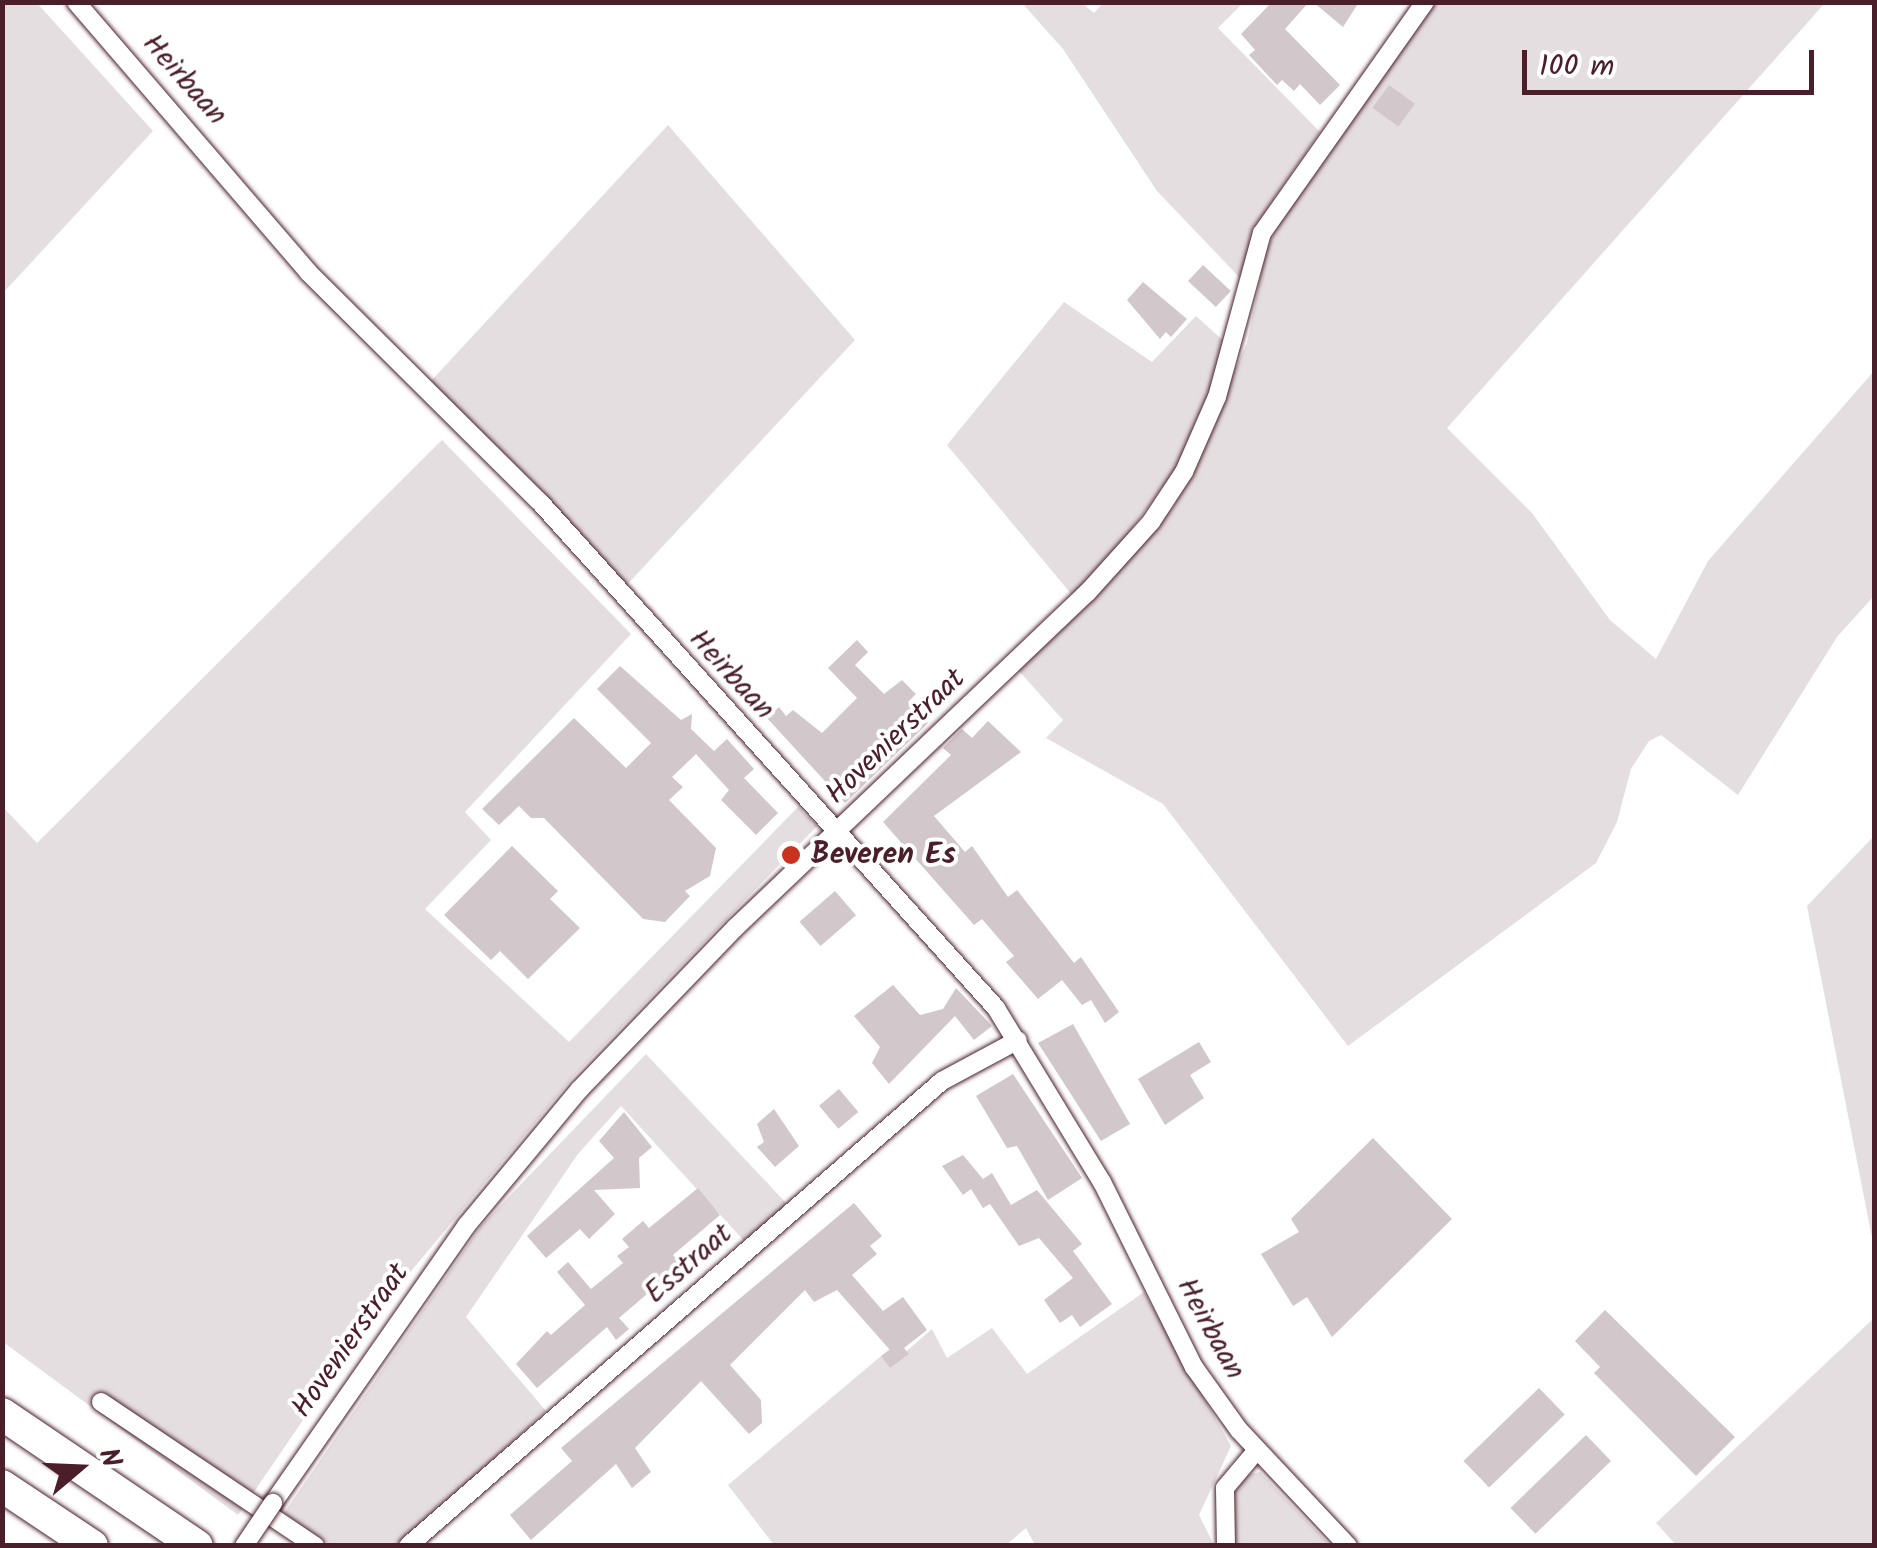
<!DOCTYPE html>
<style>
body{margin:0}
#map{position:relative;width:1877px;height:1548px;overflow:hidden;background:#fff;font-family:Kalam,sans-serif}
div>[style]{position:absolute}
.green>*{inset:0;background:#e5dee0}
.building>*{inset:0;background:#d2c7cb;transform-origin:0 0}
.roads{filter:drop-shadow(0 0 2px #4a1f2b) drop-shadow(0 0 2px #4a1f2b)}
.minor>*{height:18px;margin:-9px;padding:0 9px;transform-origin:9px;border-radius:9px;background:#fff}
.motorway>*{height:32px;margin:-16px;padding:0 16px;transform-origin:16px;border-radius:16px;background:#fff}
.bridges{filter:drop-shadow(0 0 2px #4a1f2b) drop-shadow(0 0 2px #4a1f2b)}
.minor-bridge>*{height:18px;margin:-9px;padding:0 9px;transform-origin:9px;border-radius:9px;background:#fff}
.dots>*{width:28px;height:28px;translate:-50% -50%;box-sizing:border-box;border:5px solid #fff;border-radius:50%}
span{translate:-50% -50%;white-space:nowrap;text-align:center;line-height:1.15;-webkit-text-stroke:8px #fff;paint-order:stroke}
.street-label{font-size:30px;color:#4a1f2b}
.poi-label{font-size:30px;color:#4a1f2b;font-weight:700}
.left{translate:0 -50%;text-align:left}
.frame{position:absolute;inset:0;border:5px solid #4a1f2b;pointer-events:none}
.north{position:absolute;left:30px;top:1418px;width:100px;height:100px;-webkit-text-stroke:8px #fff;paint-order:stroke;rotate:71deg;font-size:28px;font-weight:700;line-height:40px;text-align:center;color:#4a1f2b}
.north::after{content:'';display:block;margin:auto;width:35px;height:45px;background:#4a1f2b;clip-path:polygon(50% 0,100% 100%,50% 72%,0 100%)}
.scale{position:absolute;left:1522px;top:50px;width:292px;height:45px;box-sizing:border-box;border:5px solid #4a1f2b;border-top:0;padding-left:12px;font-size:30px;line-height:35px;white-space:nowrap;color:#4a1f2b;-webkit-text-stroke:8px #fff;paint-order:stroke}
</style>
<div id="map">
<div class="green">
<div style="clip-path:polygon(3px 2px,37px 3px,153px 131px,3px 293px)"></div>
<div style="clip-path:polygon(1022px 3px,1082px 3px,1094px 13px,1103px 3px,1243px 3px,1218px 28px,1320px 132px,1266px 210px,1241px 279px,1157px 191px,1063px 49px)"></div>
<div style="clip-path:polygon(1435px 3px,1825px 3px,1447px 428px,1532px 513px,1610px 620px,1656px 659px,1708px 561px,1874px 371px,1874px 596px,1837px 637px,1738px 795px,1661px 735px,1649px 741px,1631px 769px,1617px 822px,1596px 863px,1348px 1046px,1163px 804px,1046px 738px,1063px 720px,1019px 671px,1173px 508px,1247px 343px,1266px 251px,1282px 217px)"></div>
<div style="clip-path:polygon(668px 125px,855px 340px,623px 589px,431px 381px)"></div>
<div style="clip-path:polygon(1064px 302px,1152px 362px,1196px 316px,1228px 345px,1177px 468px,1124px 539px,1072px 595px,947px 445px)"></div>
<div style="clip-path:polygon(442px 440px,631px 634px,465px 812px,491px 840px,425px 909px,569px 1042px,798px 807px,817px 826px,573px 1077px,377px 1312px,238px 1515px,3px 1342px,2px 806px,37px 843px)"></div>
<div style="clip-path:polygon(1874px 836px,1874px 1248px,1807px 906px)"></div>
<div style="clip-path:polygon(646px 1054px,788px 1205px,746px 1243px,621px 1106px,578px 1154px,466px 1317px,546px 1411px,400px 1545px,331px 1545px,284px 1513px,481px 1226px)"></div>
<div style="clip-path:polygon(1144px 1292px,1231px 1446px,1199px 1515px,1214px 1545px,1035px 1545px,1026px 1528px,1006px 1545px,774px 1545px,728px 1485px,893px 1346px,902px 1355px,932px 1329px,947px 1358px,992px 1328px,1027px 1374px)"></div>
<div style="clip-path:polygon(1874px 1318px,1874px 1545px,1676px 1545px,1656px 1523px)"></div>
<div style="clip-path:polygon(1260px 1472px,1330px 1545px,1233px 1545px,1233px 1493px,1246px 1475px)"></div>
</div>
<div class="building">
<div style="clip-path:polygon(1272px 2px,1309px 2px,1285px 29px,1340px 85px,1320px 105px,1300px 84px,1294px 91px,1282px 80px,1277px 85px,1249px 55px,1255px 50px,1241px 34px)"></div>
<div style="clip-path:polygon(1313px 2px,1359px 2px,1343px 27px)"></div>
<div style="left:1389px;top:85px;width:32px;height:28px;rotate:36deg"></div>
<div style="left:1203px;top:265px;width:38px;height:22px;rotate:43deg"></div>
<div style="clip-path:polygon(1143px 282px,1187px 319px,1171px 337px,1166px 332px,1160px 339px,1127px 300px)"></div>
<div style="clip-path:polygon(857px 640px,868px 652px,855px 665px,884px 694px,902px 680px,916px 694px,908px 702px,928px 723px,845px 803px,767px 718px,779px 707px,786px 716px,793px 710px,822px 733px,857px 698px,828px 668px)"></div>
<div style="clip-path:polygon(620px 666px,681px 720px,692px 714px,691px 729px,714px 751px,727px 739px,754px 769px,744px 778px,778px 813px,756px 835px,721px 800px,729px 790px,696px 754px,672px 777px,683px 787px,669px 800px,716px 848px,710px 876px,685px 891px,690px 896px,665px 922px,643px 919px,544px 818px,531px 818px,519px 806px,499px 825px,482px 809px,574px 718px,626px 768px,651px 743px,597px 689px)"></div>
<div style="clip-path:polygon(988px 721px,1021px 752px,934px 816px,965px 852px,972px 846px,1008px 897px,1017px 890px,1074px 963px,1081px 957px,1119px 1012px,1105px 1023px,1091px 1000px,1082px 1005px,1062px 980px,1038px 999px,1006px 962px,1014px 956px,982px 919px,974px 925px,883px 822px,951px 755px,943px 748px,962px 729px,972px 738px)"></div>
<div style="clip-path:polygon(512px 846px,558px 891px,550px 899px,580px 928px,528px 979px,500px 951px,491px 960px,444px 915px)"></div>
<div style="left:835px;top:891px;width:32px;height:47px;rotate:49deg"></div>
<div style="clip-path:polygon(893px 985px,920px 1015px,943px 1009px,956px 988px,992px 1026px,974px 1040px,955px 1016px,889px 1084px,872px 1063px,880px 1047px,854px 1016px)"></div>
<div style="clip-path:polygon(1073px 1024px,1130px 1124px,1101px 1141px,1038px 1043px)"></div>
<div style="clip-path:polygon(1199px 1042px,1211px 1062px,1190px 1075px,1204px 1098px,1165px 1125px,1138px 1079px)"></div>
<div style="clip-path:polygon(1013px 1074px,1082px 1178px,1048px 1200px,1017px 1146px,1007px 1148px,976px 1096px)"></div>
<div style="left:839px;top:1089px;width:30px;height:26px;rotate:50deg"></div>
<div style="clip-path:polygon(774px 1109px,799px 1146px,775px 1167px,757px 1147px,764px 1142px,757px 1124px)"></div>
<div style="clip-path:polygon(624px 1112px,652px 1147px,639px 1158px,640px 1188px,594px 1190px,615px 1214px,589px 1239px,580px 1229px,546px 1258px,527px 1236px,614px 1158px,599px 1141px)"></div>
<div style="clip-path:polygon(1373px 1138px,1452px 1219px,1332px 1337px,1307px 1297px,1293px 1306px,1261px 1254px,1299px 1232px,1291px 1219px)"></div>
<div style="clip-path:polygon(963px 1155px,983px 1179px,992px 1173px,1011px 1205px,1037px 1190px,1082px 1244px,1073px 1251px,1112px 1304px,1080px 1327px,1072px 1315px,1060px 1323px,1044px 1300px,1073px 1278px,1039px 1238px,1019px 1246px,990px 1204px,983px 1208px,971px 1189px,963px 1195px,942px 1166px)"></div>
<div style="clip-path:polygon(698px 1188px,720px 1215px,673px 1255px,681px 1265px,619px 1318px,629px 1329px,616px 1340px,607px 1327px,537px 1388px,516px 1364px,547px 1331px,551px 1335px,585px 1305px,557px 1272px,568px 1262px,591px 1289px,623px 1263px,617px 1256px,629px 1247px,622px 1239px,643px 1221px,649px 1228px)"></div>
<div style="clip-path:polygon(854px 1203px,882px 1236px,870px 1246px,877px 1254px,852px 1275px,883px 1311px,903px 1297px,927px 1330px,904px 1348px,909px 1354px,890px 1368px,881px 1356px,890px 1350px,837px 1290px,814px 1302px,805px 1290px,730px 1365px,761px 1400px,762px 1423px,749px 1434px,701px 1381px,635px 1448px,651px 1472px,632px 1488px,616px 1464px,531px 1540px,510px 1515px,572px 1461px,561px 1448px)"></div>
<div style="clip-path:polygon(1605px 1310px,1735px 1437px,1696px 1476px,1594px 1373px,1600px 1367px,1575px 1341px)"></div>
<div style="left:1539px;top:1388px;width:37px;height:105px;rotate:46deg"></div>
<div style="left:1586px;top:1435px;width:36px;height:105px;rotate:46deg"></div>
</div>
<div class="roads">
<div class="minor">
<div style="left:76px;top:2px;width:356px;rotate:49.3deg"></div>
<div style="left:308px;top:272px;width:325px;rotate:44.8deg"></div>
<div style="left:539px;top:501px;width:683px;rotate:47.97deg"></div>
<div style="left:996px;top:1008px;width:204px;rotate:58.7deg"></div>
<div style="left:1102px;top:1182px;width:207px;rotate:63.6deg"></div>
<div style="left:1194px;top:1367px;width:77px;rotate:54.5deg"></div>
<div style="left:1239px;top:1430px;width:159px;rotate:46.8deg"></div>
<div style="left:101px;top:1402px;width:258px;rotate:33.9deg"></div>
<div style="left:273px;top:1503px;width:338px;rotate:-55.1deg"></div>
<div style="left:466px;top:1226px;width:177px;rotate:-50.3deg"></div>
<div style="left:579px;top:1090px;width:226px;rotate:-46.1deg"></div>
<div style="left:736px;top:927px;width:485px;rotate:-43.6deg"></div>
<div style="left:1087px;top:593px;width:96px;rotate:-48deg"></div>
<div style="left:1151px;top:522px;width:60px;rotate:-56.6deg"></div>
<div style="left:1184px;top:472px;width:82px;rotate:-66.3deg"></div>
<div style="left:1217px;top:397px;width:170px;rotate:-74.7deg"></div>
<div style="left:1262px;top:233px;width:283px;rotate:-54.8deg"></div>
<div style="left:408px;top:1546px;width:708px;rotate:-41.05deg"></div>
<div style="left:942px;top:1081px;width:86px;rotate:-28.3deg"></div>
<div style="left:1226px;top:1546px;width:58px;rotate:-91deg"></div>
<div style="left:1225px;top:1488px;width:50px;rotate:-49.9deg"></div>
</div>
<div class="motorway">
<div style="left:2px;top:1414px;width:235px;rotate:34.1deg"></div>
<div style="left:2px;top:1486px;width:108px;rotate:33.7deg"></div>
</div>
</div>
<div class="bridges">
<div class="minor-bridge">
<div style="left:244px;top:1546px;width:52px;rotate:-56deg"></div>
</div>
</div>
<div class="dots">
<div style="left:791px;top:855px;background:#c8321e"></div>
</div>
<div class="street-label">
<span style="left:184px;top:80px;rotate:48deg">Heirbaan</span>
<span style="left:731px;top:675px;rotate:47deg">Heirbaan</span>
<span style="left:896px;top:737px;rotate:-44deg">Hovenierstraat</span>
<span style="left:689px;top:1264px;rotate:-41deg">Esstraat</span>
<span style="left:1210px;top:1329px;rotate:61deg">Heirbaan</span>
<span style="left:351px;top:1341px;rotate:-55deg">Hovenierstraat</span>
</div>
<div class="poi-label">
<span class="left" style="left:811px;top:855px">Beveren Es</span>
</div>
<div class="frame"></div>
<div class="north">N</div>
<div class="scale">100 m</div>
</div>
